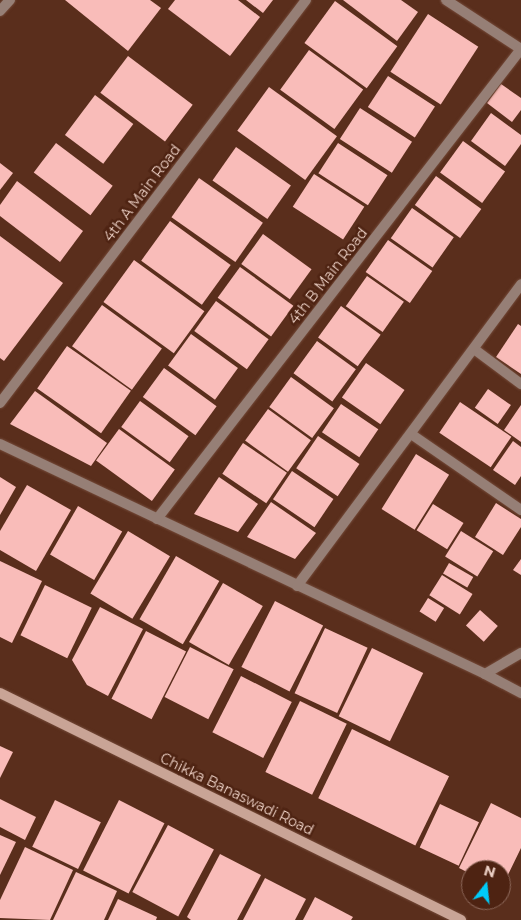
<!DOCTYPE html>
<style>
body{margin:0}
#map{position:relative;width:521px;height:920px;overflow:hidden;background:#5a2e1c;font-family:Montserrat,sans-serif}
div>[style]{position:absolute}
.building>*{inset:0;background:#f9bcb9;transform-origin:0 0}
.roads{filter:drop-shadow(0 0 1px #744b3a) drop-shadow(0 0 1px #744b3a)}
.minor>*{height:10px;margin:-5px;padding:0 5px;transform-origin:5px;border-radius:5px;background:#967f76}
.secondary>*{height:10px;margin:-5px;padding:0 5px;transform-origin:5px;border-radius:5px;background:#c9a496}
span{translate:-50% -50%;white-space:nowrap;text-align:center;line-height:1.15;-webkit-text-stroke:5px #4e2312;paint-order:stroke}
.street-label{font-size:14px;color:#ecd0c5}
.north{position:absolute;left:461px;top:860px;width:50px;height:50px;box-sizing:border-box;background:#4e2312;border:1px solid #8d685a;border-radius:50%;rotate:16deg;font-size:14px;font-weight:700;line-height:20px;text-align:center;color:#ecd0c5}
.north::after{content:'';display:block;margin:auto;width:18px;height:22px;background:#00cbf9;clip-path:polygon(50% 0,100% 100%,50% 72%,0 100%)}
</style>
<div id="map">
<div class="building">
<div style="clip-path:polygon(65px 0,150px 0,161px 8px,128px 51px)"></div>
<div style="clip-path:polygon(175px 0,238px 0,260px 17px,230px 56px,168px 9px)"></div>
<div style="clip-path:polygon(246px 0,273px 0,263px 13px)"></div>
<div style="clip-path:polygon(343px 0,401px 0,418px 12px,397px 41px)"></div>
<div style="left:335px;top:1px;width:77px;height:52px;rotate:36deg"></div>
<div style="left:428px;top:14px;width:60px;height:69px;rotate:33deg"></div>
<div style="left:309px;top:50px;width:67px;height:49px;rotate:36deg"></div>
<div style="left:128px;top:56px;width:81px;height:46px;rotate:37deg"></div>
<div style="left:388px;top:76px;width:56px;height:37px;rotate:33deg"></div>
<div style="clip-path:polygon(501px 84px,521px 98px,521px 110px,512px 122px,487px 103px)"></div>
<div style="left:269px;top:87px;width:84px;height:54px;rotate:36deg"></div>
<div style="left:95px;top:95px;width:48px;height:50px;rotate:37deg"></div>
<div style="left:360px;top:108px;width:62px;height:37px;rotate:33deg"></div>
<div style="clip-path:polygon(491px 113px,521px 135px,521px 144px,505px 166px,471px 141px)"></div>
<div style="left:463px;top:141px;width:52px;height:39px;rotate:36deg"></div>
<div style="left:56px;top:143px;width:71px;height:37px;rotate:37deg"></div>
<div style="left:338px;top:143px;width:59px;height:36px;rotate:33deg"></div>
<div style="left:236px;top:147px;width:67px;height:41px;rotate:35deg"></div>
<div style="clip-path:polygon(0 163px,13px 173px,0 190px)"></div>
<div style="left:314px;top:174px;width:60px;height:39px;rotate:33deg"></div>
<div style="left:436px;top:176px;width:56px;height:36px;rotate:36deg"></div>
<div style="left:199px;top:178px;width:78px;height:48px;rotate:35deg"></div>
<div style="clip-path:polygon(17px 181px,83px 231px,60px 262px,0 216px,0 205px)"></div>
<div style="left:412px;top:208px;width:51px;height:37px;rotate:35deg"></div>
<div style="left:170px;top:221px;width:75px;height:49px;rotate:36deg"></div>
<div style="left:263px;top:234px;width:60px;height:37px;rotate:36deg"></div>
<div style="clip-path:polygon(0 236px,63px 283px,4px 361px,0 358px)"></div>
<div style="left:388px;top:240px;width:54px;height:39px;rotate:35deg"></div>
<div style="left:134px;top:260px;width:87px;height:52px;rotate:36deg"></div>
<div style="left:240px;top:267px;width:66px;height:38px;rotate:36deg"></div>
<div style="left:367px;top:276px;width:45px;height:37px;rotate:35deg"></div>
<div style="left:216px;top:301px;width:65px;height:37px;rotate:36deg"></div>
<div style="left:102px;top:305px;width:74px;height:51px;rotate:36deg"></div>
<div style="left:341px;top:306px;width:49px;height:39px;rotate:36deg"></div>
<div style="clip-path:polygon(518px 324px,521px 326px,521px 374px,496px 357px)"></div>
<div style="left:191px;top:334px;width:58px;height:39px;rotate:36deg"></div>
<div style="left:317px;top:341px;width:48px;height:40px;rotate:36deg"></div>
<div style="left:67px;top:346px;width:78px;height:52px;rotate:35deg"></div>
<div style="left:366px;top:363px;width:47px;height:42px;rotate:35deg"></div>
<div style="left:164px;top:368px;width:65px;height:36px;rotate:36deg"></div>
<div style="left:291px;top:377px;width:53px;height:37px;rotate:36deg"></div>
<div style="left:488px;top:389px;width:28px;height:23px;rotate:35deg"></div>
<div style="clip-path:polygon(35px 391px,107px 443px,91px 466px,10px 424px)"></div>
<div style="left:140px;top:401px;width:60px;height:32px;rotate:36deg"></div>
<div style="left:460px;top:402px;width:62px;height:37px;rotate:34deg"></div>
<div style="left:341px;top:404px;width:45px;height:34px;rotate:34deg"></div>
<div style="clip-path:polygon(521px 405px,521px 442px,504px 430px)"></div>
<div style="left:268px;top:409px;width:53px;height:39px;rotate:36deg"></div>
<div style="left:119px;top:429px;width:69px;height:39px;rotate:36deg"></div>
<div style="left:318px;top:436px;width:50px;height:39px;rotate:34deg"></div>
<div style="clip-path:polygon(513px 441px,521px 447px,521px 476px,515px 485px,493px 470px)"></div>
<div style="left:243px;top:443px;width:53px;height:37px;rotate:34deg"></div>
<div style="left:416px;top:454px;width:39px;height:65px;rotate:32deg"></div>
<div style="left:292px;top:471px;width:50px;height:34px;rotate:34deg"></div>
<div style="clip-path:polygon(0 477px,16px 487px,0 515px)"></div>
<div style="clip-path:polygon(219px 477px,258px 504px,238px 532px,194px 514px)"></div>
<div style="clip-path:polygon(27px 485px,71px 510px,36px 571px,0 550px,0 531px)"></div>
<div style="clip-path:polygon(271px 502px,316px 533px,295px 559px,247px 537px)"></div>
<div style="clip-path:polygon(496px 503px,521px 519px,521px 527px,503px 555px,475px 537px)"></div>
<div style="left:433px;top:504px;width:36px;height:31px;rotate:32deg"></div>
<div style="left:78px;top:506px;width:51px;height:56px;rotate:30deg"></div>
<div style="left:128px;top:531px;width:49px;height:73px;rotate:31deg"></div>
<div style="left:461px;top:531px;width:38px;height:30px;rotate:32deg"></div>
<div style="left:176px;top:556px;width:50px;height:73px;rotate:30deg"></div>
<div style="clip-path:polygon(521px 559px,521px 575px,513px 570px)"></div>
<div style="clip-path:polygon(0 561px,42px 581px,12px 643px,0 637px)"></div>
<div style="left:449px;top:563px;width:28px;height:12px;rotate:30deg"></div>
<div style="left:442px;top:575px;width:36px;height:24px;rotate:32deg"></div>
<div style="left:223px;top:583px;width:46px;height:68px;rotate:30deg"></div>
<div style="left:45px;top:585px;width:52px;height:56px;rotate:26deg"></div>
<div style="left:428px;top:598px;width:19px;height:16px;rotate:32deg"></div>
<div style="left:275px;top:601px;width:54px;height:74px;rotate:27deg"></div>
<div style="clip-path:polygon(100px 607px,143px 629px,108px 696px,87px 685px,72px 660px)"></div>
<div style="left:480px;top:610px;width:24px;height:21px;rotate:42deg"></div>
<div style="left:325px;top:628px;width:47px;height:72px;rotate:25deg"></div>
<div style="left:146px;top:631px;width:45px;height:76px;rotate:27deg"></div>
<div style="left:190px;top:647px;width:49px;height:56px;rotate:27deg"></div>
<div style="left:372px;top:648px;width:57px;height:76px;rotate:26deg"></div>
<div style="left:241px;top:676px;width:57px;height:63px;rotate:27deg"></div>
<div style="left:300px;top:701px;width:52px;height:79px;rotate:26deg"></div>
<div style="left:352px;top:729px;width:108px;height:77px;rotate:26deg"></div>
<div style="clip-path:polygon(0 746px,13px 752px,0 778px)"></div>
<div style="clip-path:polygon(0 799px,36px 817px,25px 840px,0 827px)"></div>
<div style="left:55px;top:800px;width:51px;height:52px;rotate:26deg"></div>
<div style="left:119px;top:800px;width:51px;height:79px;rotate:27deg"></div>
<div style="clip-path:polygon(491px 803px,521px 818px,521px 848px,501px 889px,501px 870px,471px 870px,471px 874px,459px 868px)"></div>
<div style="left:440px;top:804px;width:43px;height:48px;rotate:25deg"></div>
<div style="left:168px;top:825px;width:52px;height:76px;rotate:28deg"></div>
<div style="clip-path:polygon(0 835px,16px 842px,0 875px)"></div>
<div style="clip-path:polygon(25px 847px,73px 870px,50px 920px,0 918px,0 900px)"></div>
<div style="clip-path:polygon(220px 854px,261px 875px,237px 920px,191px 920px,187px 917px)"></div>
<div style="clip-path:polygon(76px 872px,117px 891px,104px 920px,53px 920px)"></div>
<div style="clip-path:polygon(265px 878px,306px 899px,295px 920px,243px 920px)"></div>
<div style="clip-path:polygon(315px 897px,353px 917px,351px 920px,303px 920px)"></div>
<div style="clip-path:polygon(118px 899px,157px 917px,156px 920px,108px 920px)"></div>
</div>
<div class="roads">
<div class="minor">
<div style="left:446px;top:0;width:90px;rotate:33.2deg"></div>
<div style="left:0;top:11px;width:15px;rotate:-48deg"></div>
<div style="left:474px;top:349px;width:59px;rotate:36.7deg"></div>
<div style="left:0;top:403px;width:506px;rotate:-52.79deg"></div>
<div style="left:411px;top:434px;width:134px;rotate:34.6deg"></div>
<div style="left:0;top:444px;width:537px;rotate:25.37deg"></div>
<div style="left:485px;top:674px;width:42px;rotate:-30.3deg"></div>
<div style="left:157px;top:519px;width:594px;rotate:-52.24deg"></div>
<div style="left:297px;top:586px;width:376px;rotate:-53.4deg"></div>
<div style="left:485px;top:674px;width:41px;rotate:27.8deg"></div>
</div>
<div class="secondary">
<div style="left:0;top:693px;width:514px;rotate:26.22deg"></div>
</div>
</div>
<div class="street-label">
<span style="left:142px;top:193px;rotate:-53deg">4th A Main Road</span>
<span style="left:328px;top:276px;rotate:-52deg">4th B Main Road</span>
<span style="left:237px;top:794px;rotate:26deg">Chikka Banaswadi Road</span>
</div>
<div class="north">N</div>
</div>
